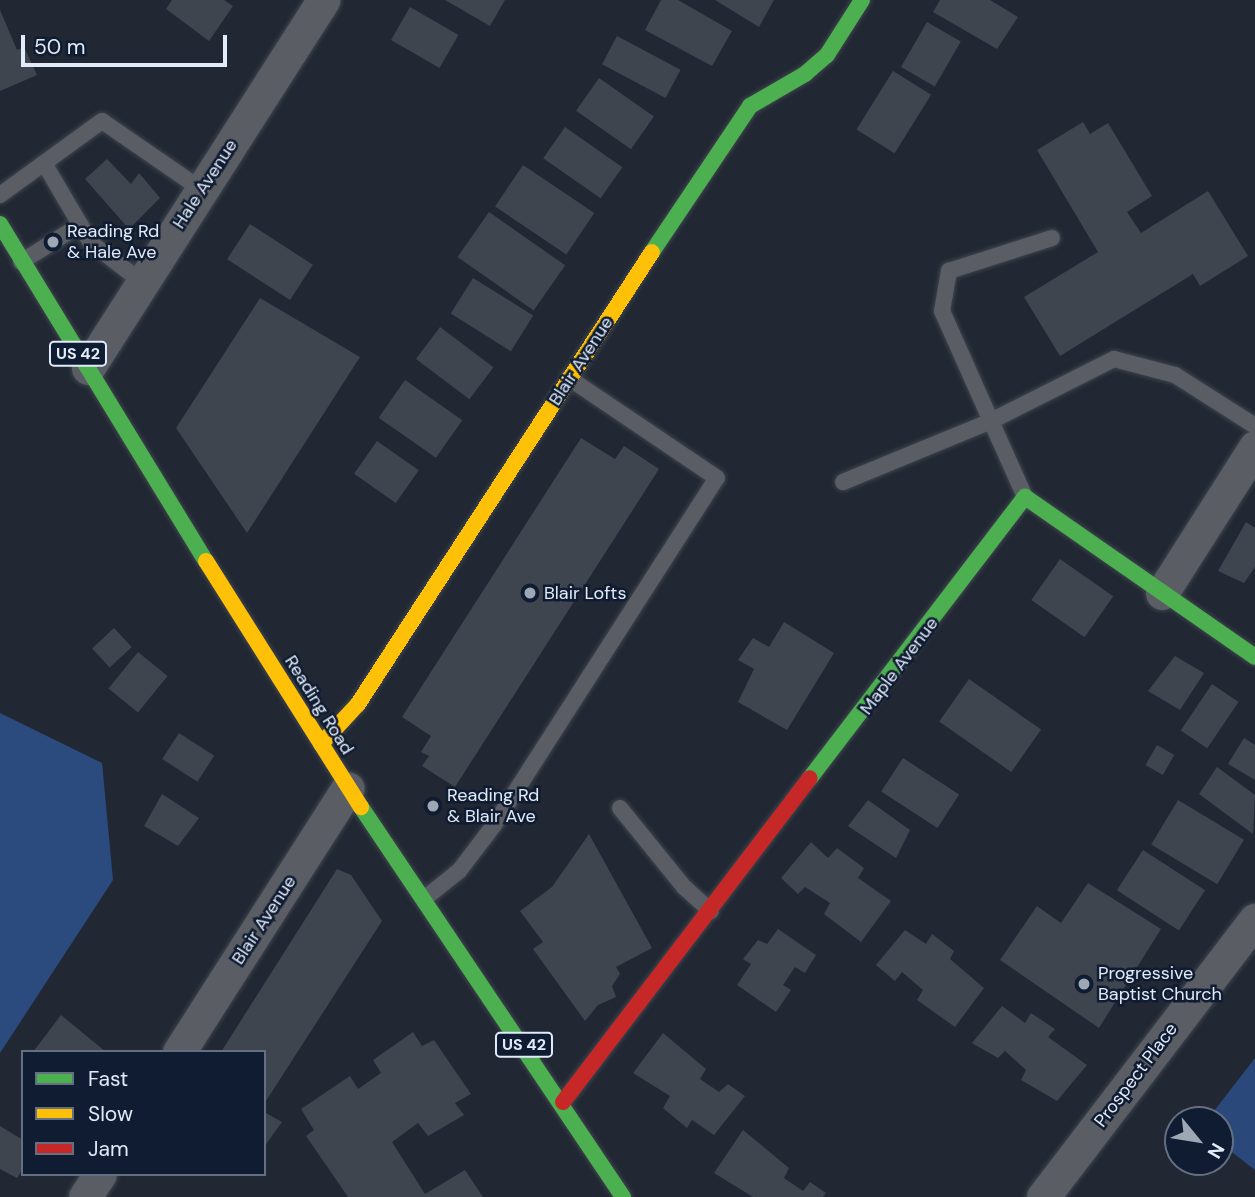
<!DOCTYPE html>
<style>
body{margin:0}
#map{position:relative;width:1255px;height:1197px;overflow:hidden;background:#212833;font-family:"DM Sans",sans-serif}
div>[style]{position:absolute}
.green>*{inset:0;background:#2a4879}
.forest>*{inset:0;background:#2b4b7f}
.building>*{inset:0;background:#3f454f;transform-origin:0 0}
.roads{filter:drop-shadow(0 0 2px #3e444d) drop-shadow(0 0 2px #3e444d)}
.lane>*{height:16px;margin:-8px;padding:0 8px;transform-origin:8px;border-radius:8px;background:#5a5e64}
.street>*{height:33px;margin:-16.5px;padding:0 16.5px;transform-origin:16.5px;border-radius:16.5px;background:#5a5e64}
.fast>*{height:16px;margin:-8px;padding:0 8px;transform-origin:8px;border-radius:8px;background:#4caf50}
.slow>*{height:16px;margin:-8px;padding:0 8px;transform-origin:8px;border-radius:8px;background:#ffc107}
.jam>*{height:16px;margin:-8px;padding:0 8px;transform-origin:8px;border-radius:8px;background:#c62828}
.dots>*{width:19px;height:19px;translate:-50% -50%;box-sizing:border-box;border:4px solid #101c31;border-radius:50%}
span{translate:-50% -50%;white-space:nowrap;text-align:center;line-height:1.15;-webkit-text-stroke:5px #101c31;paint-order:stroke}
.shield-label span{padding:2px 5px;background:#101c31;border:2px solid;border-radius:5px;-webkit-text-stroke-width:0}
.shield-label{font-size:16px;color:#e2ebfa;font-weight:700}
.street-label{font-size:18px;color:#e2ebfa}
.poi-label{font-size:18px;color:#e2ebfa}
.left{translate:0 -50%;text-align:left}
.legend{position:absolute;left:21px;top:1050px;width:245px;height:126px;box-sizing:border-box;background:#101c31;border:2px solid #646f81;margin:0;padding:9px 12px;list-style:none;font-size:21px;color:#e2ebfa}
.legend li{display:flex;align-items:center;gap:14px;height:35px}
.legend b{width:35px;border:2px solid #646f81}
.north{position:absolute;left:1164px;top:1106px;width:70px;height:70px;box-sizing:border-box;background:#101c31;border:2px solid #646f81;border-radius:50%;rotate:120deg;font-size:19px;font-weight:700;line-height:28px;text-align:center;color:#e2ebfa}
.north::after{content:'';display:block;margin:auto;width:24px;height:32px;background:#9ea7b4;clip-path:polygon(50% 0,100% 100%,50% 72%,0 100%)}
.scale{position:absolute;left:21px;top:35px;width:206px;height:32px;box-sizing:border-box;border:4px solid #e2ebfa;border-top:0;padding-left:9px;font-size:21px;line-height:24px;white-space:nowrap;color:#e2ebfa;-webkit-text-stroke:5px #101c31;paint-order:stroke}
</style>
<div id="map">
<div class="green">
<div style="clip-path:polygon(1255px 1058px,1255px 1170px,1220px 1143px,1220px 1120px,1207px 1120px)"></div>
</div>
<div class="forest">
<div style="clip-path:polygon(0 713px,102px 763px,113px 880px,0 1053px)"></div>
</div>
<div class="building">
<div style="clip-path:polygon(172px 0,224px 0,233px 6px,209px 41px,166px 9px)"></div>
<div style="clip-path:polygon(445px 0,505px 0,490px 26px)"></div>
<div style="clip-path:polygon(661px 0,678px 0,732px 31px,712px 66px,645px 30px)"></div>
<div style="clip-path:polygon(715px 0,774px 0,759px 27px)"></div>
<div style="clip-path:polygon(940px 0,990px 0,1018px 17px,997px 49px,933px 12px)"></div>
<div style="left:410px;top:7px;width:56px;height:38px;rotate:30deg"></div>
<div style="clip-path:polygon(0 10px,17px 50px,24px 47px,37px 75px,0 91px)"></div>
<div style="left:927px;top:22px;width:39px;height:52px;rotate:30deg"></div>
<div style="left:617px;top:36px;width:72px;height:32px;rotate:28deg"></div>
<div style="left:893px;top:71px;width:45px;height:69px;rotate:32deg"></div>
<div style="left:599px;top:78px;width:67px;height:40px;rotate:35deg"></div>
<div style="clip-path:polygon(1083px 122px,1090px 134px,1108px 123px,1152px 196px,1127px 212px,1141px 233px,1208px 191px,1248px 256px,1200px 286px,1193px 274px,1060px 356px,1024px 297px,1098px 252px,1037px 150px)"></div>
<div style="left:565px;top:127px;width:70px;height:38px;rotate:35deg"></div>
<div style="clip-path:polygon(107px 159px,131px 184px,139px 173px,160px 198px,129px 229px,85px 179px)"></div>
<div style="left:523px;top:165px;width:86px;height:50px;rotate:34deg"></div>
<div style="left:489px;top:212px;width:93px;height:55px;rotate:35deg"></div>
<div style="left:250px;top:224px;width:75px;height:42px;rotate:33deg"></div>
<div style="left:473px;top:278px;width:71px;height:42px;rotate:32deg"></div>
<div style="clip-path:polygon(260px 298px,360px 357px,247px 533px,176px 428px)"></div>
<div style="left:440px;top:327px;width:67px;height:40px;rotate:37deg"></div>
<div style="left:405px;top:380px;width:70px;height:46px;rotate:35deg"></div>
<div style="clip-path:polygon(581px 438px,615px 459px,624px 446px,659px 469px,455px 787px,422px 766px,429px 756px,421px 752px,431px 736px,402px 717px)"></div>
<div style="left:377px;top:441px;width:51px;height:40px;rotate:35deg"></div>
<div style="clip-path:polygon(1246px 522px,1255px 528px,1255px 567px,1244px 583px,1218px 571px)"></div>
<div style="left:1060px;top:559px;width:65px;height:50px;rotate:35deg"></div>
<div style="clip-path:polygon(784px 622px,834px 653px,787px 730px,738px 702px,754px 669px,738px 660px,753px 638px,769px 647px)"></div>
<div style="left:114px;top:628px;width:26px;height:30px;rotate:47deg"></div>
<div style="left:138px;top:652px;width:38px;height:47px;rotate:39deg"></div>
<div style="clip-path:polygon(1175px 656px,1204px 673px,1180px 710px,1148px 691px)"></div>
<div style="left:969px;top:679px;width:88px;height:52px;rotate:35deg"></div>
<div style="left:1212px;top:684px;width:32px;height:56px;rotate:34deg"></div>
<div style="left:179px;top:733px;width:42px;height:31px;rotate:33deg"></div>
<div style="clip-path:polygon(1244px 738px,1255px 745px,1255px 780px,1228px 764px)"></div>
<div style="left:1157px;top:745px;width:20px;height:23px;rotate:30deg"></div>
<div style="left:903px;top:758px;width:67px;height:40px;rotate:33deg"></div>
<div style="clip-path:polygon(1217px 767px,1255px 795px,1253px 834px,1199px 794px)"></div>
<div style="clip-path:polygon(162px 794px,199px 818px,178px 846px,144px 826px)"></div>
<div style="clip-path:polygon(868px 800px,910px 830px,896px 858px,848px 826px)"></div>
<div style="left:1178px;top:800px;width:77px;height:52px;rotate:31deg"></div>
<div style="clip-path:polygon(589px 834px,652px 948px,616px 967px,620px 974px,612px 986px,616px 997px,598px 1005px,585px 1021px,533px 949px,543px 942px,520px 911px,552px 887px)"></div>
<div style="clip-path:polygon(811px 842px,828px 858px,837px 848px,864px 868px,858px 878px,891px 901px,861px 942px,824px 914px,830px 903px,805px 887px,798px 894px,781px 878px)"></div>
<div style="left:1143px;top:850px;width:74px;height:48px;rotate:33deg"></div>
<div style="clip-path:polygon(337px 869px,351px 875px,382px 921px,264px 1104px,264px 1052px,221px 1052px)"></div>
<div style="clip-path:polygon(1088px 883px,1161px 929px,1099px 1028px,1000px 960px,1037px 906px,1061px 923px)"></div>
<div style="clip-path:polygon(778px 929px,816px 955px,805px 973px,795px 967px,783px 985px,791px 990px,776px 1012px,737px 985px,751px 964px,743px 959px,758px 940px,767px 944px)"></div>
<div style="clip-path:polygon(905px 930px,926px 944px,932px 934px,954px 951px,950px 959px,984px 988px,955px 1027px,917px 1000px,923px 990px,902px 972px,895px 981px,876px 965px)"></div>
<div style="clip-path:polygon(1002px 1006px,1025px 1023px,1031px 1013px,1055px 1029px,1048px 1037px,1087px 1065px,1057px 1101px,1021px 1080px,1026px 1070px,1005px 1051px,998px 1058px,972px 1043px)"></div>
<div style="clip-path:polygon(61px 1015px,106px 1052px,33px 1052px)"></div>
<div style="clip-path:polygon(413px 1032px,422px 1046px,434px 1040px,471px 1094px,455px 1103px,464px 1115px,428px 1136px,418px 1123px,392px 1142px,425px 1194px,465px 1170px,483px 1197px,348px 1197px,306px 1136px,314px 1130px,301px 1109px,350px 1076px,358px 1089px,381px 1073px,373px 1060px)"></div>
<div style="clip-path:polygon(663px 1033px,706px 1069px,700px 1079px,719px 1092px,728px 1084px,745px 1096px,714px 1135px,692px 1120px,687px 1128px,663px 1108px,670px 1096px,633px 1073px)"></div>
<div style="clip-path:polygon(264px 1112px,282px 1122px,264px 1147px)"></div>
<div style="clip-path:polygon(0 1126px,23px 1140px,23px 1169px,17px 1178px,0 1169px)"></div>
<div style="clip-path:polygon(743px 1130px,789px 1168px,784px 1178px,803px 1191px,810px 1182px,826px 1193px,823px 1197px,753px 1197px,714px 1173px)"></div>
</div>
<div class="roads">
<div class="lane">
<div style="left:44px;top:163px;width:93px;rotate:59.6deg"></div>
<div style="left:91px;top:243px;width:64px;rotate:37.4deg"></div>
<div style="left:0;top:195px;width:126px;rotate:-36deg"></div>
<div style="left:102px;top:121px;width:121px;rotate:34.6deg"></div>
<div style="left:21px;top:262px;width:70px;rotate:-32.1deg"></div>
<div style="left:843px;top:482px;width:160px;rotate:-22.4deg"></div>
<div style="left:991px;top:421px;width:120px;rotate:-114deg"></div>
<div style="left:942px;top:311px;width:41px;rotate:-80.1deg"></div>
<div style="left:949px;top:271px;width:108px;rotate:-17.8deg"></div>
<div style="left:1025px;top:497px;width:83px;rotate:-114.1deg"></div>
<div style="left:991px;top:421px;width:138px;rotate:-26.8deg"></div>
<div style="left:1114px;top:359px;width:63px;rotate:14.7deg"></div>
<div style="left:1175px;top:375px;width:95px;rotate:32.5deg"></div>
<div style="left:620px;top:808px;width:102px;rotate:51deg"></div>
<div style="left:684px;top:887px;width:36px;rotate:42deg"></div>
<div style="left:424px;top:899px;width:45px;rotate:-38.7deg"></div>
<div style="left:459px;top:871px;width:58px;rotate:-52.7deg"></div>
<div style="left:494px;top:825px;width:412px;rotate:-57.3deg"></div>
<div style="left:717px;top:478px;width:179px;rotate:-146deg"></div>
</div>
<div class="street">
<div style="left:88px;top:368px;width:437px;rotate:-57.4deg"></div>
<div style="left:1162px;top:593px;width:173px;rotate:-57.5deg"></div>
<div style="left:179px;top:1052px;width:313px;rotate:-57.4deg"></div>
<div style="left:85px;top:1197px;width:27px;rotate:-57deg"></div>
<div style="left:1043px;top:1197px;width:349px;rotate:-52.6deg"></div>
</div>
<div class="fast">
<div style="left:0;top:224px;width:395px;rotate:58.6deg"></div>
<div style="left:652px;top:252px;width:176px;rotate:-56.1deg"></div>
<div style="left:750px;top:106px;width:64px;rotate:-30.2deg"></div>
<div style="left:805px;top:74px;width:29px;rotate:-41deg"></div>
<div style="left:827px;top:55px;width:65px;rotate:-57.5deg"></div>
<div style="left:810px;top:778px;width:354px;rotate:-52.6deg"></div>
<div style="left:1025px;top:497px;width:280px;rotate:34.8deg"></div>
<div style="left:361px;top:807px;width:470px;rotate:56.1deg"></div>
</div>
<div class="slow">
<div style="left:206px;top:561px;width:291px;rotate:57.8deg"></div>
<div style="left:321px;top:744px;width:54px;rotate:-47.2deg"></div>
<div style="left:358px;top:704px;width:539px;rotate:-56.96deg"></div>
</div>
<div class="jam">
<div style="left:563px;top:1102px;width:407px;rotate:-52.7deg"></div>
</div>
</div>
<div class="dots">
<div style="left:53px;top:242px;background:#9ea7b4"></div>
<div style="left:530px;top:593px;background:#9ea7b4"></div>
<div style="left:433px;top:806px;background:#9ea7b4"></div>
<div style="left:1084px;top:984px;background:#9ea7b4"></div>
</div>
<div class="shield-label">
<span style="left:78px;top:354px">US 42</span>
<span style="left:524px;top:1045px">US 42</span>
</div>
<div class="street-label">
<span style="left:205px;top:184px;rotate:-57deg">Hale Avenue</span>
<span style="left:581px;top:361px;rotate:-57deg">Blair Avenue</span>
<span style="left:899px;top:666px;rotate:-53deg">Maple Avenue</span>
<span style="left:319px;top:705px;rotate:58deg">Reading Road</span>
<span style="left:264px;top:920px;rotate:-57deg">Blair Avenue</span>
<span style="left:1136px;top:1075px;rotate:-53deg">Prospect Place</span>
</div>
<div class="poi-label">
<span class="left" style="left:67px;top:242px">Reading Rd<br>&amp; Hale Ave</span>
<span class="left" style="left:544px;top:593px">Blair Lofts</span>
<span class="left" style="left:447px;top:806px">Reading Rd<br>&amp; Blair Ave</span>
<span class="left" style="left:1098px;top:984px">Progressive<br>Baptist Church</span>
</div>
<ul class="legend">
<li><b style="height:9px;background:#4caf50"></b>Fast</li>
<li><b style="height:9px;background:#ffc107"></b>Slow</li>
<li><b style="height:9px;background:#c62828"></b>Jam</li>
</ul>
<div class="north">N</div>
<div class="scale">50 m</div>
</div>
